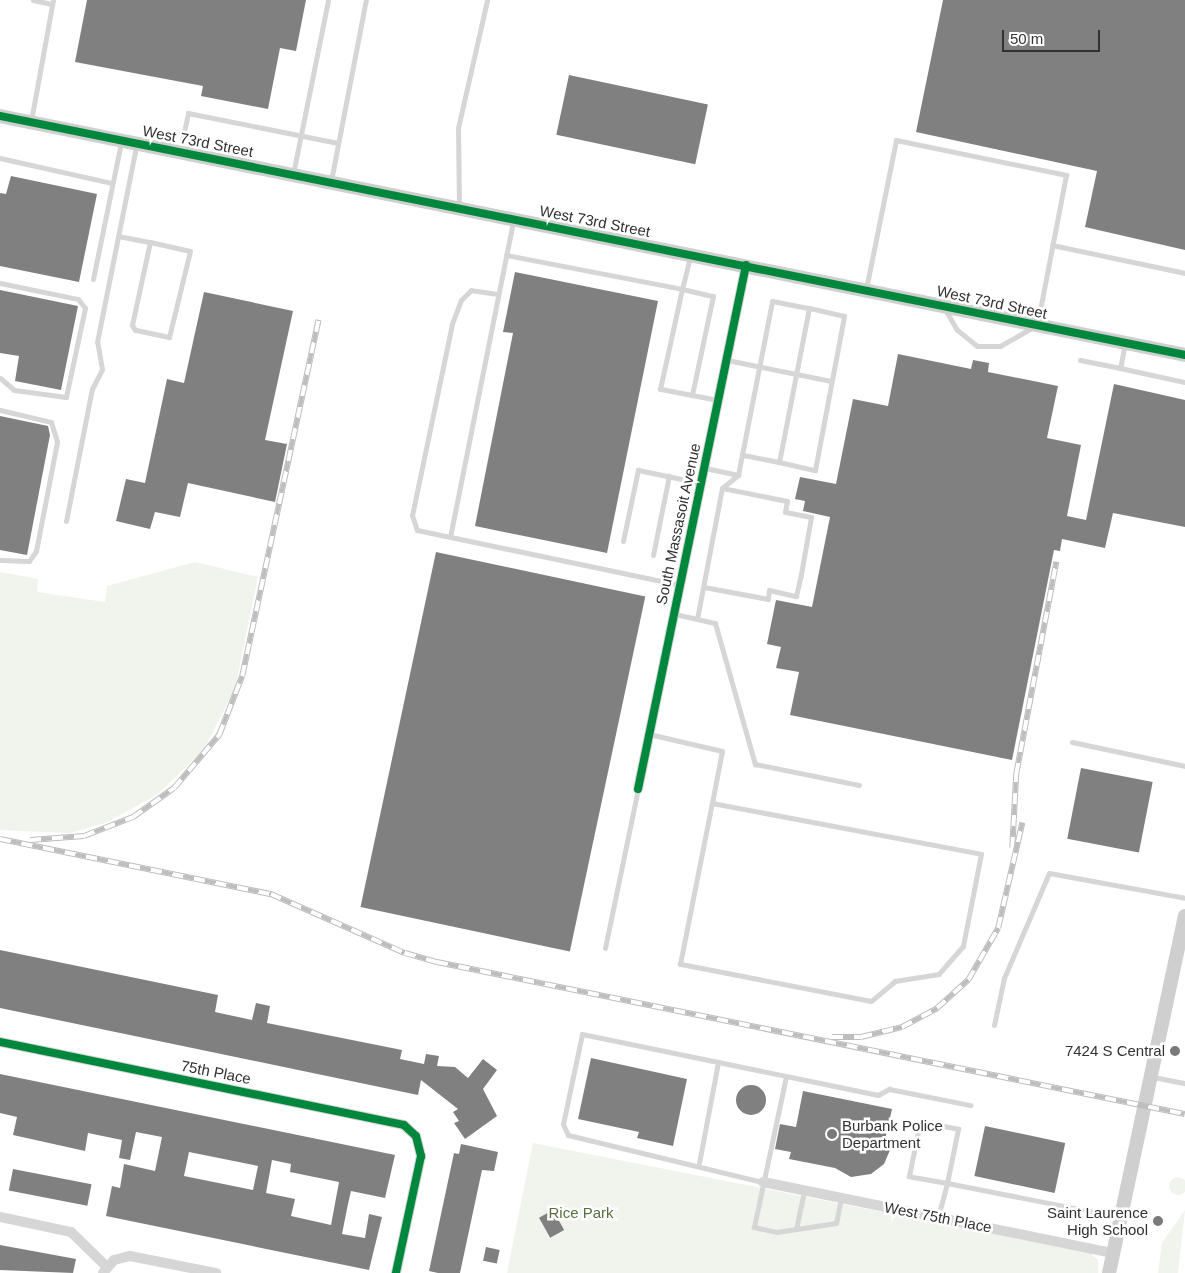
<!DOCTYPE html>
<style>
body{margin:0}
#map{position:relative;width:1185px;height:1273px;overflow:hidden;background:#fff;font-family:Helvetica,sans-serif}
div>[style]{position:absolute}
.green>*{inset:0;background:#f1f4ec}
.round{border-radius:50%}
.building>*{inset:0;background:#808080;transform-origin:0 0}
.lane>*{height:5px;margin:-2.5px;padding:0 2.5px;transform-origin:2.5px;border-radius:2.5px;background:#d6d6d6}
.street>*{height:10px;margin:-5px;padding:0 5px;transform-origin:5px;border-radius:5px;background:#d6d6d6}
.secondary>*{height:14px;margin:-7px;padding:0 7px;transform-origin:7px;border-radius:7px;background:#cfcfcf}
.rail>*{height:5.5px;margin-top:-2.75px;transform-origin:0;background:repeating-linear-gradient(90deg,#fff 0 11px,#bebebe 0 22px);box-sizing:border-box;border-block:1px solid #bebebe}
.cycleway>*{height:8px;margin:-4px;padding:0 4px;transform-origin:4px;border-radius:4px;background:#00873e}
.dots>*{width:14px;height:14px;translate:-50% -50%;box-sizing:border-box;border:2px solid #fff;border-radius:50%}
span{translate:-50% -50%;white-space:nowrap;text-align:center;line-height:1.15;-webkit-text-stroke:5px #fff;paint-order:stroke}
.street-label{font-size:15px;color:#323232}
.poi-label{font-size:15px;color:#323232}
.right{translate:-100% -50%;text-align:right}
.left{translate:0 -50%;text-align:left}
.park-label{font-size:15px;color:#576f3e}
.scale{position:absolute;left:1002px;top:30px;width:98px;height:22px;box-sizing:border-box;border:2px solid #323232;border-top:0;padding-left:6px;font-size:15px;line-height:18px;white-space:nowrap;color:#323232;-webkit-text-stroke:4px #fff;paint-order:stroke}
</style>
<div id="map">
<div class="green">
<div style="clip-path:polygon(195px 562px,258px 577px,235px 689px,204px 749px,157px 795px,105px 823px,70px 833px,0 830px,0 572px,38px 579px,37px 592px,105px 602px,107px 586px)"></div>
<div style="clip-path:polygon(533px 1143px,1090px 1253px,1098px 1260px,1098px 1273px,507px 1273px)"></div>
<div class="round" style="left:1169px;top:1177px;width:18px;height:18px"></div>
<div style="clip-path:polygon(1185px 1210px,1178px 1273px,1158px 1273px,1162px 1243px)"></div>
</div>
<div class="building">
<div style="clip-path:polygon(87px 0,306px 0,296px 51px,280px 48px,268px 109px,201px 96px,203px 86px,75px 62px)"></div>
<div style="clip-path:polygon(943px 0,1185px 0,1185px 250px,1085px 227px,1097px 171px,916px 132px)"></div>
<div style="left:569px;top:75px;width:142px;height:61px;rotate:12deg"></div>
<div style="clip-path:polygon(11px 176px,97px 194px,79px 282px,0 266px,0 193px,6px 194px)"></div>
<div style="clip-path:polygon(515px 272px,658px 301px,607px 553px,475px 526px,513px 333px,503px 332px)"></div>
<div style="clip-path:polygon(0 290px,78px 306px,61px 390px,15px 381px,19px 356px,0 353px)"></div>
<div style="clip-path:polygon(204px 292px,293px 311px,265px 440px,287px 444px,275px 502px,188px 483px,180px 517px,155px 512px,150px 529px,116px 521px,126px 479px,145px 483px,167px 379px,184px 383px)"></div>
<div style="clip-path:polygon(898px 354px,971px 369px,973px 360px,989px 363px,988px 372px,1058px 386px,1047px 438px,1081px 445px,1067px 516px,1086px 520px,1114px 384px,1185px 400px,1185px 527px,1113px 513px,1105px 548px,1062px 539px,1060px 551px,1054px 550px,1012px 760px,790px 715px,799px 672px,776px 668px,781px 647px,767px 644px,776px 600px,812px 607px,830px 517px,803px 511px,805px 501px,795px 499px,800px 477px,836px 484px,853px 399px,888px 406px)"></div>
<div style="clip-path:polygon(0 416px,48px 426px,50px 435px,27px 555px,0 550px)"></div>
<div style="left:436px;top:552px;width:214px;height:363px;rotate:12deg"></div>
<div style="left:1081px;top:768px;width:73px;height:72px;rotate:11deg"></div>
<div style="clip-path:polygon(0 950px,218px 995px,215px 1012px,252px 1020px,256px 1003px,270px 1006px,267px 1023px,402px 1050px,400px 1059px,424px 1064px,426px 1054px,439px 1056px,437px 1066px,455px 1067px,468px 1078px,483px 1059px,497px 1070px,483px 1089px,497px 1116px,465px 1139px,454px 1123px,459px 1121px,453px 1112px,458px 1109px,421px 1080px,418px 1095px,0 1008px)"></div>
<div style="clip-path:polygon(591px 1058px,687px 1079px,673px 1146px,637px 1138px,639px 1132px,578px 1119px)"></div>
<div style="clip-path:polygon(evenodd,0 1074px,395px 1155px,385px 1198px,351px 1191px,348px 1204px,342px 1234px,365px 1238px,369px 1214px,382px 1217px,369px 1270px,106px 1216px,112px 1186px,120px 1188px,124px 1164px,155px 1171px,162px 1137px,136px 1132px,130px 1160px,119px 1158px,122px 1140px,88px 1133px,85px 1151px,13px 1135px,17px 1117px,0 1113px,0 1074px,189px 1152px,258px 1166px,253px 1190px,184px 1176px,189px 1152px,0 1074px,272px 1160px,291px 1164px,290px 1172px,339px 1182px,331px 1225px,291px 1216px,295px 1199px,266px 1193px,272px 1160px)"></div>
<div class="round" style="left:736px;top:1085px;width:30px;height:30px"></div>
<div style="clip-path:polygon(803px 1091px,892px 1109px,885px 1140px,891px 1141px,890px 1150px,884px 1164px,871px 1174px,851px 1177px,835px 1168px,789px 1159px,791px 1152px,775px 1149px,780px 1124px,796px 1127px)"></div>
<div style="left:985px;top:1126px;width:82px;height:51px;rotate:12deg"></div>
<div style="clip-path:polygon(461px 1144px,498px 1152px,494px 1171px,482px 1170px,460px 1273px,438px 1273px,429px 1271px,454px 1153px,459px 1154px)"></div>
<div style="left:13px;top:1169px;width:80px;height:22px;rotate:11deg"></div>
<div style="left:553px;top:1210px;width:23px;height:16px;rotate:61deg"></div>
<div style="clip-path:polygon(0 1245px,76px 1259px,73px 1273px,0 1270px)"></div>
<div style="left:486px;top:1247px;width:14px;height:14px;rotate:12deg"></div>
</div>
<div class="lane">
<div style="left:33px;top:0;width:19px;rotate:12deg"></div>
<div style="left:31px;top:121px;width:123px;rotate:-79.7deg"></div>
<div style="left:180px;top:151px;width:39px;rotate:-78deg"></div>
<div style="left:188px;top:113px;width:153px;rotate:11.3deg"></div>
<div style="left:0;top:158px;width:115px;rotate:12.6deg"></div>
<div style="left:293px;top:174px;width:177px;rotate:-78.6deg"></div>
<div style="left:331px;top:181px;width:184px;rotate:-79.1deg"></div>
<div style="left:459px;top:207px;width:79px;rotate:-90.7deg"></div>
<div style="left:458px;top:128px;width:131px;rotate:-77.2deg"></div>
<div style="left:118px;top:236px;width:33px;rotate:11deg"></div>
<div style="left:150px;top:242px;width:41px;rotate:12.7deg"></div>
<div style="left:190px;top:251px;width:89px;rotate:103.7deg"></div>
<div style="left:169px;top:337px;width:35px;rotate:-168deg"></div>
<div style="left:135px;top:330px;width:6px;rotate:-121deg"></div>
<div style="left:132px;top:325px;width:85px;rotate:-77.8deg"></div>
<div style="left:1052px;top:245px;width:136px;rotate:11.9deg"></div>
<div style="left:506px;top:255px;width:179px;rotate:10.9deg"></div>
<div style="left:682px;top:289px;width:32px;rotate:13deg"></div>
<div style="left:713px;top:296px;width:101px;rotate:102deg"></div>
<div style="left:692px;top:395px;width:33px;rotate:-169deg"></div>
<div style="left:660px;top:389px;width:102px;rotate:-77.6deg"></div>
<div style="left:682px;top:289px;width:33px;rotate:-76deg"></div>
<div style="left:93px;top:279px;width:139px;rotate:-78.4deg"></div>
<div style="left:0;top:283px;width:80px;rotate:11.6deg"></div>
<div style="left:78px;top:299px;width:11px;rotate:52deg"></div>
<div style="left:85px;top:308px;width:91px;rotate:102.1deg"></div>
<div style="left:66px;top:397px;width:52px;rotate:-172.3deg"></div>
<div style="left:14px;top:390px;width:18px;rotate:-139deg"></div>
<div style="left:866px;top:289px;width:152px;rotate:-78.6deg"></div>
<div style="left:896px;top:140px;width:174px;rotate:11.6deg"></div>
<div style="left:1066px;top:175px;width:153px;rotate:100.9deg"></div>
<div style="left:1037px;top:325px;width:43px;rotate:150.4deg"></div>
<div style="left:1000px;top:346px;width:23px;rotate:180deg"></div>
<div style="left:977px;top:346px;width:26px;rotate:-141deg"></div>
<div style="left:957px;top:330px;width:24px;rotate:-120deg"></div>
<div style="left:498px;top:294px;width:27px;rotate:-172deg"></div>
<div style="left:471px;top:290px;width:14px;rotate:135deg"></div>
<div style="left:461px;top:300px;width:26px;rotate:111deg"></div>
<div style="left:452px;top:324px;width:195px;rotate:101.8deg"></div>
<div style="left:412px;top:515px;width:16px;rotate:72deg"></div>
<div style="left:417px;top:530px;width:269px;rotate:11.8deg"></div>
<div style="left:1125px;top:343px;width:25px;rotate:101deg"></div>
<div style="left:1120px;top:368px;width:66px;rotate:12.2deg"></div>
<div style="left:727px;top:360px;width:106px;rotate:11.4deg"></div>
<div style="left:1080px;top:360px;width:41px;rotate:11.3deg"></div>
<div style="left:692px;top:395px;width:25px;rotate:11deg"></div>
<div style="left:0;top:410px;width:52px;rotate:13.2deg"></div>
<div style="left:51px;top:422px;width:21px;rotate:73deg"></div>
<div style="left:57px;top:442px;width:111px;rotate:100.9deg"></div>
<div style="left:36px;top:551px;width:12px;rotate:125deg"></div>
<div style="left:29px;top:561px;width:29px;rotate:-178deg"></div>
<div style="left:779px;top:462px;width:37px;rotate:13deg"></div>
<div style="left:815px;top:470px;width:157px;rotate:-79.3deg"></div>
<div style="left:844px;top:316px;width:36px;rotate:-167deg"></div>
<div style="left:705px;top:468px;width:34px;rotate:12deg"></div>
<div style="left:66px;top:521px;width:135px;rotate:-78.9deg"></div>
<div style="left:92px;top:389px;width:22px;rotate:-63deg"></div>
<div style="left:102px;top:369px;width:27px;rotate:-100deg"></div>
<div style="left:97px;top:342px;width:200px;rotate:-78.7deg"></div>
<div style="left:450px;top:537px;width:322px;rotate:-78.7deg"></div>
<div style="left:623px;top:541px;width:73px;rotate:-78.1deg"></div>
<div style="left:638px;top:470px;width:64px;rotate:11.7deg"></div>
<div style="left:653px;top:555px;width:81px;rotate:-78.6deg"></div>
<div style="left:704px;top:587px;width:65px;rotate:10.6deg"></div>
<div style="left:768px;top:599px;width:9px;rotate:-84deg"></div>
<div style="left:769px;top:590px;width:28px;rotate:13deg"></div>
<div style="left:796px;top:596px;width:23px;rotate:-77deg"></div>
<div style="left:801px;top:574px;width:58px;rotate:-80deg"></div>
<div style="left:811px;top:517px;width:26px;rotate:-169deg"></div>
<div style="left:785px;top:512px;width:11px;rotate:-80deg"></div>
<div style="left:787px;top:501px;width:66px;rotate:-168.7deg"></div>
<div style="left:674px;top:614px;width:24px;rotate:12deg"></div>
<div style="left:697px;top:619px;width:133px;rotate:-79.2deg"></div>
<div style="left:722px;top:488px;width:21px;rotate:-39deg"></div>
<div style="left:738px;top:475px;width:177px;rotate:-78.9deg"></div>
<div style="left:772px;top:301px;width:38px;rotate:11deg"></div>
<div style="left:809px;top:308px;width:157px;rotate:101deg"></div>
<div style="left:779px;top:462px;width:38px;rotate:-169deg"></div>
<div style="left:697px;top:619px;width:18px;rotate:13deg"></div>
<div style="left:715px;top:623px;width:147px;rotate:74.2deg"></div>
<div style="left:755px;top:764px;width:106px;rotate:11.4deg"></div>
<div style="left:649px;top:734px;width:75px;rotate:13.1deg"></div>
<div style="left:722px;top:751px;width:53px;rotate:100.9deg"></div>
<div style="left:712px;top:803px;width:274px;rotate:10.7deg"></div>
<div style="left:981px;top:854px;width:94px;rotate:101.1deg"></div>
<div style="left:963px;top:946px;width:37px;rotate:131deg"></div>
<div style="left:939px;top:974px;width:45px;rotate:171deg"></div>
<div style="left:895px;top:981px;width:31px;rotate:140deg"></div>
<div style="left:871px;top:1001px;width:195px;rotate:-169deg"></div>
<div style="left:680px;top:964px;width:164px;rotate:-78.8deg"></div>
<div style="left:1072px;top:742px;width:116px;rotate:12deg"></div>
<div style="left:605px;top:948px;width:162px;rotate:-78.3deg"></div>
<div style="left:994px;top:1025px;width:48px;rotate:-78deg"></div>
<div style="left:1004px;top:978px;width:114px;rotate:-66.8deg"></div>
<div style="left:1049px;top:873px;width:138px;rotate:10.4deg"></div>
<div style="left:718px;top:1062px;width:69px;rotate:11.6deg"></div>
<div style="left:1153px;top:1077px;width:33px;rotate:11deg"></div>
<div style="left:920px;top:1122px;width:39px;rotate:10deg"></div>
<div style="left:958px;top:1129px;width:55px;rotate:101.5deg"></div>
<div style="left:947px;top:1183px;width:39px;rotate:-170deg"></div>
<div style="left:909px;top:1176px;width:55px;rotate:-78.5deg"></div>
<div style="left:699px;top:1163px;width:103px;rotate:-79.3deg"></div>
<div style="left:718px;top:1062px;width:139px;rotate:-168.4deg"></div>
<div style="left:582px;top:1034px;width:92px;rotate:101.9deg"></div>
<div style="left:563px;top:1124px;width:12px;rotate:66deg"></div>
<div style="left:568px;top:1135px;width:201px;rotate:13.6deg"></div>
<div style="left:841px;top:1198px;width:25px;rotate:101deg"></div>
<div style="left:836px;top:1223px;width:60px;rotate:171.3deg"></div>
<div style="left:777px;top:1232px;width:24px;rotate:-168deg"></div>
<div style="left:754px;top:1227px;width:154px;rotate:-78deg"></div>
<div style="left:786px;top:1076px;width:94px;rotate:11.7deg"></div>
<div style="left:878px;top:1095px;width:13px;rotate:-29deg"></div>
<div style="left:889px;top:1089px;width:83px;rotate:11.2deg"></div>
<div style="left:938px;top:1217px;width:35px;rotate:-75deg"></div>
<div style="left:947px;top:1183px;width:176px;rotate:11.1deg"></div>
<div style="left:796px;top:1229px;width:40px;rotate:-78deg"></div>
</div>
<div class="street">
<div style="left:638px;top:789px;width:535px;rotate:-78.35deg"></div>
<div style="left:0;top:1042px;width:412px;rotate:11.6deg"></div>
<div style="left:404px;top:1125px;width:16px;rotate:43deg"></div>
<div style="left:416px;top:1136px;width:21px;rotate:76deg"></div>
<div style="left:421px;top:1156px;width:120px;rotate:102.1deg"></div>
<div style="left:763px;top:1182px;width:357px;rotate:11.5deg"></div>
<div style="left:0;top:1217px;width:73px;rotate:11.9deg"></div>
<div style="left:71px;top:1232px;width:50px;rotate:44.2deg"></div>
<div style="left:103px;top:1273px;width:17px;rotate:-50deg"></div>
<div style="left:114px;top:1260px;width:16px;rotate:-14deg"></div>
<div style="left:130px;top:1256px;width:88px;rotate:11.2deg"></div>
</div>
<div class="secondary">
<div style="left:0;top:116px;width:1209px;rotate:11.4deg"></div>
<div style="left:1109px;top:1273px;width:365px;rotate:-78deg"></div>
</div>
<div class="rail">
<div style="left:0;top:839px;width:277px;rotate:11.5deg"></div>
<div style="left:271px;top:894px;width:146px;rotate:23.8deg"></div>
<div style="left:405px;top:953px;width:33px;rotate:16deg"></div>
<div style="left:437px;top:962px;width:763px;rotate:11.49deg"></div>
<div style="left:30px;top:840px;width:54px;rotate:-4.2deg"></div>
<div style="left:84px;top:836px;width:53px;rotate:-21.2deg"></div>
<div style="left:133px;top:817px;width:50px;rotate:-35.3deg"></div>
<div style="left:174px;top:788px;width:70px;rotate:-49.7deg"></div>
<div style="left:219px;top:735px;width:63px;rotate:-68.7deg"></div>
<div style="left:242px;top:676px;width:364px;rotate:-77.9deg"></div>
<div style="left:1012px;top:848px;width:74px;rotate:-86.9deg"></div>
<div style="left:1016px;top:774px;width:216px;rotate:-79.3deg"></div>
<div style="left:832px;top:1037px;width:29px"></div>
<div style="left:861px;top:1037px;width:42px;rotate:-13.7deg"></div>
<div style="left:902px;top:1027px;width:40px;rotate:-28deg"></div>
<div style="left:937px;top:1008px;width:42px;rotate:-42.1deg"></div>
<div style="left:968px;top:980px;width:60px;rotate:-60deg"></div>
<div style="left:998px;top:928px;width:108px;rotate:-77.1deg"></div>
</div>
<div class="cycleway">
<div style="left:0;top:116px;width:1209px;rotate:11.4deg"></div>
<div style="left:638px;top:789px;width:535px;rotate:-78.35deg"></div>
<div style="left:0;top:1042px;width:412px;rotate:11.6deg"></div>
<div style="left:404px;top:1125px;width:16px;rotate:43deg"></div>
<div style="left:416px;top:1136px;width:21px;rotate:76deg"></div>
<div style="left:421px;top:1156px;width:120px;rotate:102.1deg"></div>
</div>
<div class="dots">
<div style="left:1175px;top:1051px;background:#7a7a7a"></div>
<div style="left:832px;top:1134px;background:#7a7a7a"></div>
<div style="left:1158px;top:1221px;background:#7a7a7a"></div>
</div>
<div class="street-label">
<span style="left:198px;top:141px;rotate:11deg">West 73rd Street</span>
<span style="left:595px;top:221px;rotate:11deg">West 73rd Street</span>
<span style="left:992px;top:302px;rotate:12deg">West 73rd Street</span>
<span style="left:678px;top:524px;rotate:-78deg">South Massasoit Avenue</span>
<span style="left:216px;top:1072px;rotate:11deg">75th Place</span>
<span style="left:938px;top:1217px;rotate:11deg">West 75th Place</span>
</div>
<div class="poi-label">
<span class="right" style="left:1165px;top:1051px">7424 S Central</span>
<span class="left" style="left:842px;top:1134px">Burbank Police<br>Department</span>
<span class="right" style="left:1148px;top:1221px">Saint Laurence<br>High School</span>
</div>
<div class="park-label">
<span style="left:581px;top:1213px">Rice Park</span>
</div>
<div class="scale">50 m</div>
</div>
